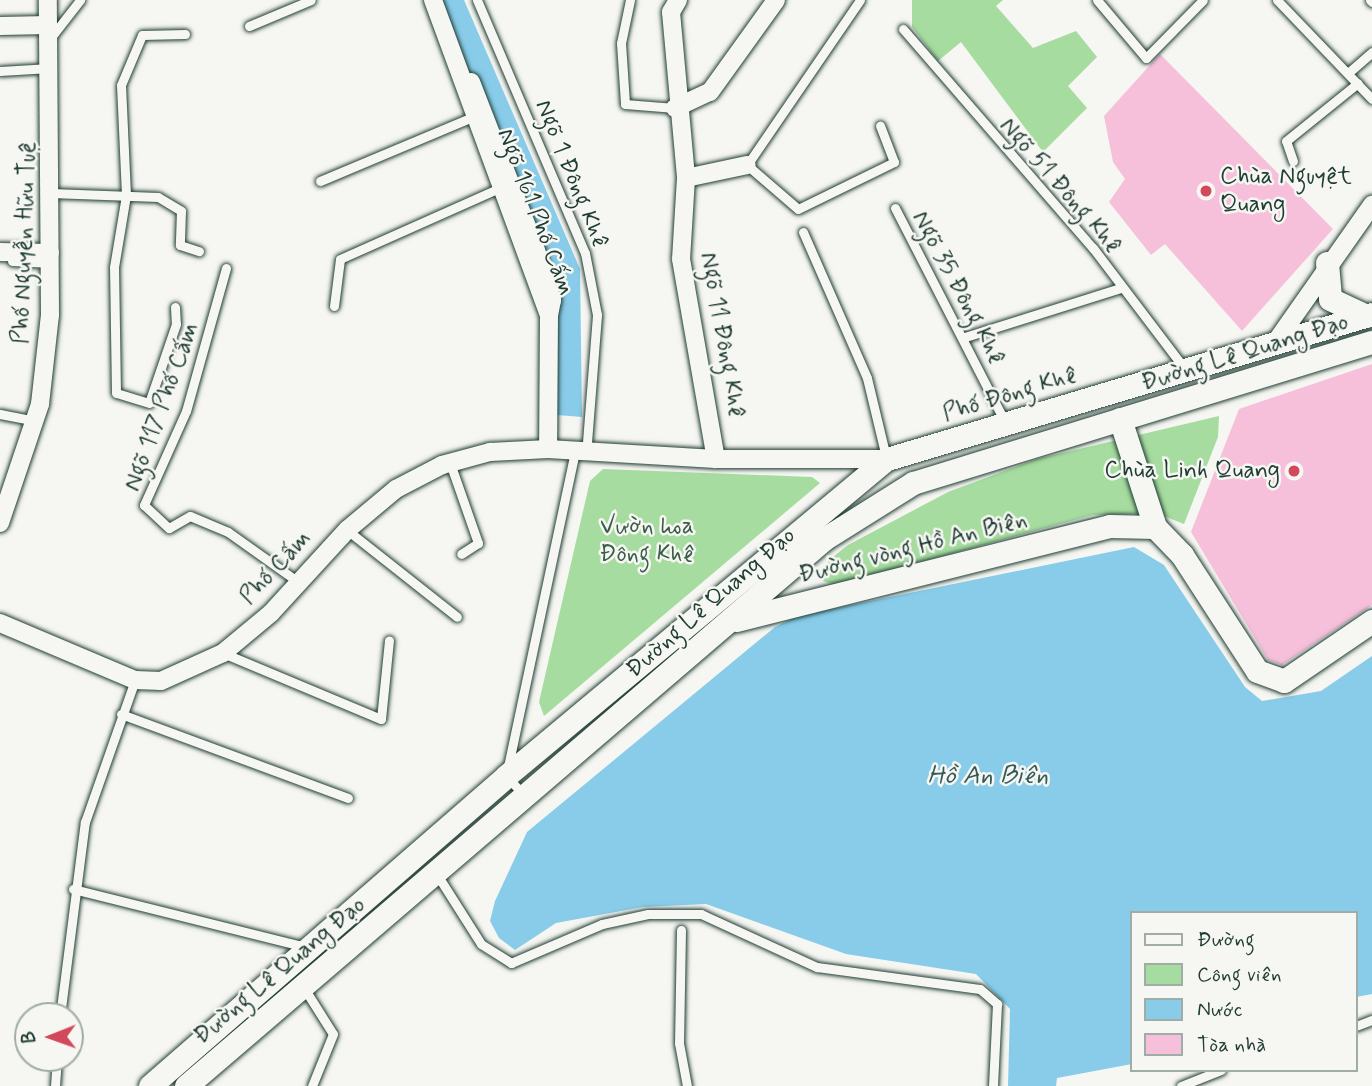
<!DOCTYPE html>
<meta charset="utf-8">
<style>
body{margin:0}
#map{position:relative;width:1372px;height:1086px;overflow:hidden;background:#f6f6f2;font-family:Mynerve,sans-serif}
div>[style]{position:absolute}
.green>*{inset:0;background:#a6dc9f}
.water>*{inset:0;background:#88ccea}
.building>*{inset:0;background:#f6c0da}
.roads{filter:drop-shadow(0 0 2px #1f3d34) drop-shadow(0 0 2px #1f3d34)}
.service>*{height:9px;margin:-4.5px;padding:0 4.5px;transform-origin:4.5px;border-radius:4.5px;background:#f6f6f2}
.minor>*{height:18px;margin:-9px;padding:0 9px;transform-origin:9px;border-radius:9px;background:#f6f6f2}
.tertiary>*{height:23px;margin:-11.5px;padding:0 11.5px;transform-origin:11.5px;border-radius:11.5px;background:#f6f6f2}
.dots>*{width:19px;height:19px;translate:-50% -50%;box-sizing:border-box;border:4px solid #f6f6f2;border-radius:50%}
span{translate:-50% -50%;white-space:nowrap;text-align:center;line-height:1.15;-webkit-text-stroke:5px #f6f6f2;paint-order:stroke}
.street-label{font-size:24px;color:#1f3d34}
.poi-label{font-size:24px;color:#1f3d34}
.left{translate:0 -50%;text-align:left}
.right{translate:-100% -50%;text-align:right}
.park-label{font-size:24px;color:#3a5d49}
.water-label{font-size:26px;color:#345a58;font-style:italic}
.legend{position:absolute;left:1130px;top:911px;width:228px;height:161px;box-sizing:border-box;background:#f6f6f2;border:2px solid #a0aca6;margin:0;padding:9px 12px;list-style:none;font-size:21px;color:#1f3d34}
.legend li{display:flex;align-items:center;gap:14px;height:35px}
.legend b{width:35px;border:2px solid #a0aca6}
.north{position:absolute;left:14px;top:1002px;width:70px;height:70px;box-sizing:border-box;background:#f6f6f2;border:2px solid #a0aca6;border-radius:50%;rotate:269deg;font-size:19px;font-weight:700;line-height:28px;text-align:center;color:#1f3d34}
.north::after{content:'';display:block;margin:auto;width:24px;height:32px;background:#d1495b;clip-path:polygon(50% 0,100% 100%,50% 72%,0 100%)}
</style>
<div id="map">
<div class="green">
<div style="clip-path:polygon(912px 0,1003px 0,996px 6px,1033px 48px,1076px 31px,1097px 57px,1068px 86px,1087px 108px,1043px 152px,961px 42px,938px 61px,912px 27px)"></div>
<div style="clip-path:polygon(1219px 416px,1218px 437px,1184px 524px,1156px 513px,1093px 515px,836px 585px,823px 581px,829px 560px,848px 545px,948px 492px,1037px 459px)"></div>
<div style="clip-path:polygon(603px 469px,812px 477px,820px 483px,544px 716px,539px 702px,590px 481px)"></div>
</div>
<div class="water">
<div style="clip-path:polygon(430px 0,464px 0,580px 269px,582px 417px,557px 415px,552px 304px)"></div>
<div style="clip-path:polygon(1134px 547px,1164px 565px,1245px 687px,1262px 701px,1321px 691px,1372px 656px,1372px 994px,1356px 997px,1356px 913px,1132px 913px,1132px 1064px,1057px 1078px,1056px 1086px,1008px 1086px,1010px 1009px,976px 974px,846px 954px,706px 904px,643px 907px,556px 923px,515px 950px,499px 938px,490px 921px,495px 901px,527px 832px,775px 627px,797px 616px)"></div>
</div>
<div class="building">
<div style="clip-path:polygon(1160px 54px,1333px 229px,1242px 331px,1165px 244px,1151px 255px,1109px 202px,1125px 179px,1113px 162px,1104px 116px)"></div>
<div style="clip-path:polygon(1372px 364px,1372px 605px,1282px 665px,1268px 660px,1191px 532px,1239px 409px)"></div>
</div>
<div class="roads">
<div class="service">
<div style="left:477px;top:0;width:275px;rotate:66.9deg"></div>
<div style="left:585px;top:253px;width:63px;rotate:79deg"></div>
<div style="left:597px;top:315px;width:139px;rotate:94.5deg"></div>
<div style="left:630px;top:0;width:44px;rotate:101.8deg"></div>
<div style="left:621px;top:43px;width:61px;rotate:86.2deg"></div>
<div style="left:625px;top:104px;width:50px;rotate:4.6deg"></div>
<div style="left:860px;top:0;width:200px;rotate:124.4deg"></div>
<div style="left:747px;top:165px;width:67px;rotate:40.8deg"></div>
<div style="left:798px;top:209px;width:107px;rotate:-26.1deg"></div>
<div style="left:894px;top:162px;width:39px;rotate:-111deg"></div>
<div style="left:1097px;top:0;width:76px;rotate:49.8deg"></div>
<div style="left:1146px;top:58px;width:81px;rotate:-45.5deg"></div>
<div style="left:1277px;top:0;width:137px;rotate:46.2deg"></div>
<div style="left:1370px;top:0;width:3px;rotate:45deg"></div>
<div style="left:249px;top:26px;width:67px;rotate:-22.8deg"></div>
<div style="left:903px;top:29px;width:290px;rotate:49.1deg"></div>
<div style="left:1093px;top:248px;width:151px;rotate:52.8deg"></div>
<div style="left:52px;top:36px;width:46px;rotate:-52.1deg"></div>
<div style="left:0;top:71px;width:50px;rotate:-3.4deg"></div>
<div style="left:1348px;top:73px;width:32px;rotate:-41deg"></div>
<div style="left:1293px;top:161px;width:21px;rotate:-109deg"></div>
<div style="left:1286px;top:141px;width:92px;rotate:-38.9deg"></div>
<div style="left:320px;top:181px;width:165px;rotate:-22.8deg"></div>
<div style="left:51px;top:193px;width:107px;rotate:2.1deg"></div>
<div style="left:158px;top:197px;width:27px;rotate:31deg"></div>
<div style="left:181px;top:211px;width:34px;rotate:92deg"></div>
<div style="left:180px;top:245px;width:20px;rotate:18deg"></div>
<div style="left:895px;top:208px;width:241px;rotate:62.8deg"></div>
<div style="left:803px;top:232px;width:159px;rotate:66.3deg"></div>
<div style="left:867px;top:378px;width:81px;rotate:76.5deg"></div>
<div style="left:12px;top:261px;width:39px;rotate:3deg"></div>
<div style="left:226px;top:268px;width:148px;rotate:105.6deg"></div>
<div style="left:186px;top:411px;width:103px;rotate:114.1deg"></div>
<div style="left:144px;top:505px;width:34px;rotate:43deg"></div>
<div style="left:169px;top:528px;width:24px;rotate:-30deg"></div>
<div style="left:190px;top:516px;width:41px;rotate:22.8deg"></div>
<div style="left:228px;top:532px;width:85px;rotate:35.4deg"></div>
<div style="left:334px;top:306px;width:47px;rotate:-82.7deg"></div>
<div style="left:340px;top:259px;width:177px;rotate:-24deg"></div>
<div style="left:175px;top:307px;width:17px;rotate:87deg"></div>
<div style="left:176px;top:324px;width:83px;rotate:108.9deg"></div>
<div style="left:149px;top:403px;width:34px;rotate:-163deg"></div>
<div style="left:116px;top:393px;width:126px;rotate:-90.9deg"></div>
<div style="left:114px;top:267px;width:73px;rotate:-80.5deg"></div>
<div style="left:126px;top:195px;width:110px;rotate:-92.6deg"></div>
<div style="left:121px;top:85px;width:54px;rotate:-67.2deg"></div>
<div style="left:142px;top:35px;width:43px;rotate:-1.3deg"></div>
<div style="left:965px;top:337px;width:163px;rotate:-17.5deg"></div>
<div style="left:0;top:414px;width:36px;rotate:11deg"></div>
<div style="left:450px;top:463px;width:85px;rotate:70.7deg"></div>
<div style="left:478px;top:543px;width:20px;rotate:147deg"></div>
<div style="left:347px;top:530px;width:140px;rotate:38.3deg"></div>
<div style="left:223px;top:653px;width:171px;rotate:22.7deg"></div>
<div style="left:381px;top:719px;width:79px;rotate:-84.2deg"></div>
<div style="left:121px;top:714px;width:242px;rotate:20.3deg"></div>
<div style="left:523px;top:794px;width:25px;rotate:-133deg"></div>
<div style="left:506px;top:776px;width:331px;rotate:-78deg"></div>
<div style="left:436px;top:873px;width:84px;rotate:57.6deg"></div>
<div style="left:481px;top:944px;width:36px;rotate:32deg"></div>
<div style="left:511px;top:963px;width:99px;rotate:-23.2deg"></div>
<div style="left:602px;top:924px;width:47px;rotate:-12.3deg"></div>
<div style="left:648px;top:914px;width:53px"></div>
<div style="left:701px;top:914px;width:128px;rotate:24.6deg"></div>
<div style="left:817px;top:967px;width:164px;rotate:7.7deg"></div>
<div style="left:980px;top:989px;width:23px;rotate:41deg"></div>
<div style="left:997px;top:1004px;width:82px;rotate:92.8deg"></div>
<div style="left:73px;top:889px;width:239px;rotate:14deg"></div>
<div style="left:681px;top:930px;width:113px;rotate:91deg"></div>
<div style="left:679px;top:1043px;width:44px;rotate:79.5deg"></div>
<div style="left:304px;top:988px;width:54px;rotate:57.8deg"></div>
<div style="left:333px;top:1034px;width:56px;rotate:112deg"></div>
<div style="left:60px;top:1016px;width:196px;rotate:-82.7deg"></div>
<div style="left:85px;top:822px;width:151px;rotate:-70.6deg"></div>
<div style="left:1356px;top:1026px;width:17px;rotate:-21deg"></div>
<div style="left:55px;top:1086px;width:28px;rotate:-86deg"></div>
<div style="left:1181px;top:1086px;width:43px;rotate:-21.8deg"></div>
</div>
<div class="minor">
<div style="left:433px;top:0;width:336px;rotate:69.8deg"></div>
<div style="left:549px;top:315px;width:134px;rotate:90.4deg"></div>
<div style="left:678px;top:0;width:14px;rotate:120deg"></div>
<div style="left:671px;top:12px;width:167px;rotate:84.8deg"></div>
<div style="left:686px;top:178px;width:81px;rotate:93.5deg"></div>
<div style="left:681px;top:259px;width:203px;rotate:80.1deg"></div>
<div style="left:0;top:26px;width:48px;rotate:-1.2deg"></div>
<div style="left:471px;top:82px;width:177px;rotate:68.8deg"></div>
<div style="left:535px;top:247px;width:56px;rotate:72.2deg"></div>
<div style="left:552px;top:300px;width:15px;rotate:101deg"></div>
<div style="left:675px;top:108px;width:38px;rotate:-25deg"></div>
<div style="left:710px;top:92px;width:113px;rotate:-54.3deg"></div>
<div style="left:686px;top:178px;width:62px;rotate:-12deg"></div>
<div style="left:0;top:252px;width:50px;rotate:1.1deg"></div>
<div style="left:1275px;top:343px;width:169px;rotate:-54.9deg"></div>
<div style="left:0;top:523px;width:126px;rotate:-71.4deg"></div>
<div style="left:40px;top:404px;width:90px;rotate:-83.6deg"></div>
<div style="left:50px;top:315px;width:315px;rotate:-90.4deg"></div>
<div style="left:0;top:623px;width:147px;rotate:22.9deg"></div>
<div style="left:135px;top:680px;width:26px;rotate:2deg"></div>
<div style="left:161px;top:681px;width:68px;rotate:-24.3deg"></div>
<div style="left:223px;top:653px;width:62px;rotate:-39.8deg"></div>
<div style="left:271px;top:613px;width:113px;rotate:-47.5deg"></div>
<div style="left:347px;top:530px;width:64px;rotate:-39.9deg"></div>
<div style="left:396px;top:489px;width:52px;rotate:-27.6deg"></div>
<div style="left:442px;top:465px;width:50px;rotate:-15.2deg"></div>
<div style="left:490px;top:452px;width:58px;rotate:-3deg"></div>
<div style="left:548px;top:449px;width:168px;rotate:3.4deg"></div>
<div style="left:716px;top:459px;width:171px"></div>
</div>
<div class="tertiary">
<div style="left:1327px;top:263px;width:36px;rotate:85deg"></div>
<div style="left:1330px;top:299px;width:40px;rotate:25deg"></div>
<div style="left:1120px;top:419px;width:114px;rotate:72deg"></div>
<div style="left:1155px;top:527px;width:39px;rotate:46deg"></div>
<div style="left:1182px;top:555px;width:138px;rotate:57.1deg"></div>
<div style="left:1257px;top:671px;width:29px;rotate:20deg"></div>
<div style="left:1284px;top:681px;width:107px;rotate:-34.3deg"></div>
<div style="left:736px;top:620px;width:386px;rotate:-14.1deg"></div>
<div style="left:1110px;top:526px;width:45px;rotate:1.3deg"></div>
<div style="left:150px;top:1086px;width:472px;rotate:-41deg"></div>
<div style="left:506px;top:776px;width:496px;rotate:-39.8deg"></div>
<div style="left:887px;top:459px;width:506px;rotate:-16.65deg"></div>
<div style="left:186px;top:1086px;width:840px;rotate:-40.61deg"></div>
<div style="left:824px;top:539px;width:105px;rotate:-32.2deg"></div>
<div style="left:913px;top:483px;width:480px;rotate:-17.1deg"></div>
</div>
</div>
<div class="dots">
<div style="left:1206px;top:191px;background:#d1495b"></div>
<div style="left:1294px;top:471px;background:#d1495b"></div>
</div>
<div class="street-label">
<span style="left:571px;top:174px;rotate:68deg">Ngõ 1 Đông Khê</span>
<span style="left:1060px;top:186px;rotate:49deg">Ngõ 51 Đông Khê</span>
<span style="left:535px;top:212px;rotate:69deg">Ngõ 161 Phố Cấm</span>
<span style="left:25px;top:243px;rotate:-88deg">Phố Nguyễn Hữu Tuệ</span>
<span style="left:958px;top:288px;rotate:62deg">Ngõ 35 Đông Khê</span>
<span style="left:722px;top:335px;rotate:80deg">Ngõ 11 Đông Khê</span>
<span style="left:1245px;top:353px;rotate:-17deg">Đường Lê Quang Đạo</span>
<span style="left:1010px;top:395px;rotate:-17deg">Phố Đông Khê</span>
<span style="left:162px;top:407px;rotate:-70deg">Ngõ 117 Phố Cấm</span>
<span style="left:913px;top:548px;rotate:-14deg">Đường vòng Hồ An Biên</span>
<span style="left:276px;top:568px;rotate:-47deg">Phố Cấm</span>
<span style="left:711px;top:603px;rotate:-41deg">Đường Lê Quang Đạo</span>
<span style="left:280px;top:971px;rotate:-40deg">Đường Lê Quang Đạo</span>
</div>
<div class="poi-label">
<span class="left" style="left:1220px;top:191px">Chùa Nguyệt<br>Quang</span>
<span class="right" style="left:1280px;top:471px">Chùa Linh Quang</span>
</div>
<div class="park-label">
<span style="left:647px;top:541px">Vườn hoa<br>Đông Khê</span>
</div>
<div class="water-label">
<span style="left:988px;top:777px">Hồ An Biên</span>
</div>
<ul class="legend">
<li><b style="height:9px;background:#f6f6f2"></b>Đường</li>
<li><b style="height:19px;background:#a6dc9f"></b>Công viên</li>
<li><b style="height:19px;background:#88ccea"></b>Nước</li>
<li><b style="height:19px;background:#f6c0da"></b>Tòa nhà</li>
</ul>
<div class="north">B</div>
</div>
